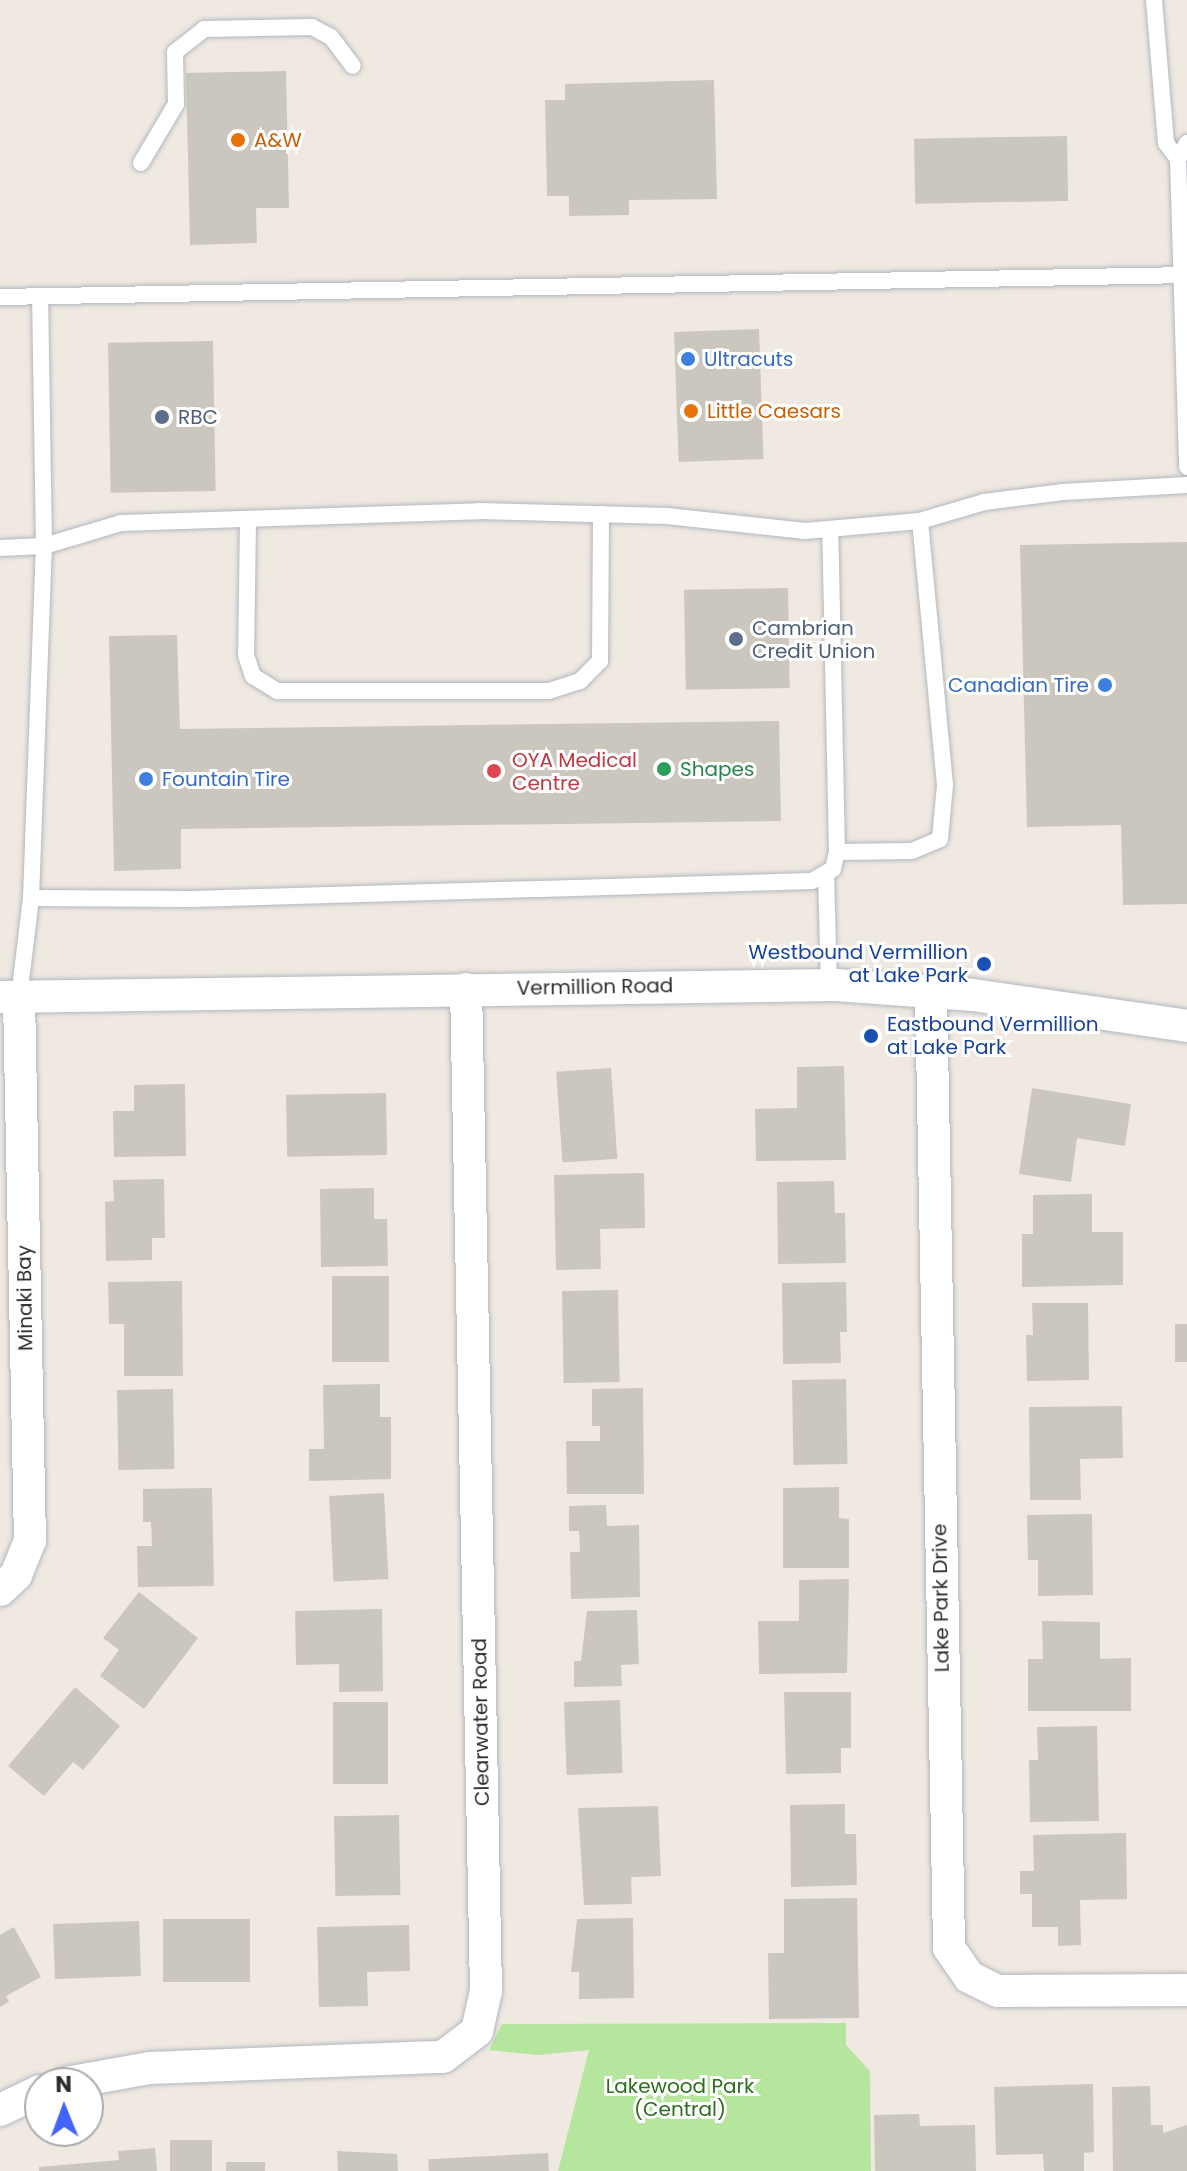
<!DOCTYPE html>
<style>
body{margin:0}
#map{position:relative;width:1187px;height:2171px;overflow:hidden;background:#efe9e1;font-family:Poppins,sans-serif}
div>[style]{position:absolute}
.green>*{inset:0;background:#b6e59e}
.building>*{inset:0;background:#cbc7bf;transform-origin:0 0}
.roads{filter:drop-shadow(0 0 2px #b4b7c1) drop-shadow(0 0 2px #b4b7c1)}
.service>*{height:16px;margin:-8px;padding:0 8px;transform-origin:8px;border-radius:8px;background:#fff}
.minor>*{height:32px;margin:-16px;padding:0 16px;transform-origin:16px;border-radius:16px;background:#fff}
.dots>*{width:22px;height:22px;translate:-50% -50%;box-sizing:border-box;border:4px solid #fff;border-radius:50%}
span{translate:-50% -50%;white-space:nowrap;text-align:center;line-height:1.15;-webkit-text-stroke:6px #fff;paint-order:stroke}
.food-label{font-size:20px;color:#c56008}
.left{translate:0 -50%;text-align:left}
.shop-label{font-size:20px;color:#366cbe}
.right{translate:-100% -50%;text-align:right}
.service-label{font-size:20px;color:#4e5e75}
.health-label{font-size:20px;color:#be3a42}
.leisure-label{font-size:20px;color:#27864d}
.transit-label{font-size:20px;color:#164399}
.street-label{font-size:20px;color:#2e2e2e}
.park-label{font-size:20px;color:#2c6e1b}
.north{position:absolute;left:24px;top:2067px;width:80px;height:80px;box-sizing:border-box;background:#fff;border:2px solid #ababab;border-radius:50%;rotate:359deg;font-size:22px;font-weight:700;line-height:32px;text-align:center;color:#2e2e2e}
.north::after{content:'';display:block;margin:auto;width:28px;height:36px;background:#4264fb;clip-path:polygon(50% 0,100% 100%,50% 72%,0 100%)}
</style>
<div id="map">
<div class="green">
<div style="clip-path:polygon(846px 2023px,846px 2045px,870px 2071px,871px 2171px,558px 2171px,589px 2050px,538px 2055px,489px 2050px,502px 2024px)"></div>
</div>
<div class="building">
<div style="clip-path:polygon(286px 71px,289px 208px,256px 208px,257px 243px,190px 245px,186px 73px)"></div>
<div style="clip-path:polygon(714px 80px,717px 199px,629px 200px,629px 215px,569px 216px,569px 196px,547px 196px,545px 100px,565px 100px,565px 84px)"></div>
<div style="left:1067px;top:136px;width:65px;height:153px;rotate:89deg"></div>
<div style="left:759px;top:329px;width:130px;height:85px;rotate:88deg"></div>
<div style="left:213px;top:341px;width:150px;height:105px;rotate:89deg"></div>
<div style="clip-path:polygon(1187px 542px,1187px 904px,1123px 905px,1121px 825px,1027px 827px,1020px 545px)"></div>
<div style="left:788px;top:588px;width:100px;height:104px;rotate:89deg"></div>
<div style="clip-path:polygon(177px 635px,180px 729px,779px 721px,781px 821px,181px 829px,181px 869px,114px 871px,109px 636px)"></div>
<div style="clip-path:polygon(844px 1066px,846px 1160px,756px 1161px,755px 1109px,797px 1108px,797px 1067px)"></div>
<div style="left:611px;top:1068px;width:91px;height:55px;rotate:86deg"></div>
<div style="clip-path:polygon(185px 1084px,186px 1156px,114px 1157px,113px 1111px,134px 1111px,134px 1085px)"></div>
<div style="clip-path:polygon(1032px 1088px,1131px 1104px,1125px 1146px,1077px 1138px,1071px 1182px,1019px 1174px)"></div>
<div style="left:386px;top:1093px;width:62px;height:100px;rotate:89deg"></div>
<div style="clip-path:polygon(644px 1173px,645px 1228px,600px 1229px,601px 1269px,556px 1270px,554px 1175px)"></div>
<div style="clip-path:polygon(164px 1179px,165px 1238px,152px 1238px,152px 1260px,106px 1261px,105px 1202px,114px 1201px,113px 1180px)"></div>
<div style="clip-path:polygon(834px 1181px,835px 1213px,845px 1213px,846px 1263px,778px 1264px,777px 1182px)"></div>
<div style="clip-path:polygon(374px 1188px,374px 1219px,387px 1219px,388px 1266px,321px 1267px,320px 1189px)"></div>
<div style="clip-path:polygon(1092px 1194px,1092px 1232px,1123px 1232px,1123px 1285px,1022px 1287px,1022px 1234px,1033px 1234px,1033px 1195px)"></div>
<div style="left:332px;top:1276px;width:57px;height:86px"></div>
<div style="clip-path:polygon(182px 1281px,183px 1376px,124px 1376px,124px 1324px,109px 1324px,108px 1282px)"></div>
<div style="clip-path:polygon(846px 1282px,847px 1332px,840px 1332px,841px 1363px,783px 1364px,782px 1283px)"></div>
<div style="left:618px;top:1290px;width:92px;height:56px;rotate:89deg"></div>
<div style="clip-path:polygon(1032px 1303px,1088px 1303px,1089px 1380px,1027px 1381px,1026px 1335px,1033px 1335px)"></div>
<div style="left:1175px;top:1324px;width:12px;height:38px"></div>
<div style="left:846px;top:1379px;width:85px;height:54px;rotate:89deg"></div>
<div style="clip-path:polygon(380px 1384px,380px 1417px,391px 1417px,391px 1479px,309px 1481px,309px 1449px,324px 1449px,323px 1385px)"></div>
<div style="clip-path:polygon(643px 1388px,644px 1494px,567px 1494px,566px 1441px,600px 1441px,600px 1426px,592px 1426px,592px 1389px)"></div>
<div style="left:173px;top:1389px;width:80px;height:56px;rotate:89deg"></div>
<div style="clip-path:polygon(1122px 1406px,1123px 1458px,1080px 1459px,1081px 1500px,1030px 1500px,1029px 1407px)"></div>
<div style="clip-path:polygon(839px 1487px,839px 1518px,849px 1519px,849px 1568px,783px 1568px,783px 1488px)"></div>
<div style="clip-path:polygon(212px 1488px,214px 1586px,138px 1587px,137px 1546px,152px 1546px,151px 1522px,143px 1522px,143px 1489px)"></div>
<div style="left:384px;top:1493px;width:86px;height:55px;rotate:87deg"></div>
<div style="clip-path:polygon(606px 1505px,607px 1526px,639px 1525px,640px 1597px,571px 1599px,570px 1552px,580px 1552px,579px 1531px,569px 1531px,569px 1506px)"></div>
<div style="clip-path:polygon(1092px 1514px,1093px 1595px,1038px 1596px,1038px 1560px,1028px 1560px,1027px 1515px)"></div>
<div style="clip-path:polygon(849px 1579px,847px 1673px,759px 1674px,758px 1621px,799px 1621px,799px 1580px)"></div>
<div style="clip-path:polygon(139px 1592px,198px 1638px,144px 1709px,100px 1676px,119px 1650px,103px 1638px)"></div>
<div style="clip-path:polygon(382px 1609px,383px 1691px,339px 1692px,339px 1664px,296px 1665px,295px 1611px)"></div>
<div style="clip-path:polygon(637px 1610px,639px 1664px,621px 1665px,622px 1686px,574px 1687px,574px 1661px,581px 1661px,587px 1611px)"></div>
<div style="clip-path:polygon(1042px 1621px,1100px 1622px,1100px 1659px,1131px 1658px,1131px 1711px,1028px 1711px,1028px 1659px,1043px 1659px)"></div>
<div style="clip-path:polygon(75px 1687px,120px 1726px,83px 1770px,73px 1762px,44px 1796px,8px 1766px)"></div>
<div style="clip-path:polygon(784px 1692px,851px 1692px,851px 1748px,841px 1748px,841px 1773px,786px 1774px)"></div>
<div style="left:620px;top:1700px;width:73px;height:56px;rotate:88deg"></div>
<div style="left:333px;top:1702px;width:55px;height:82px"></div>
<div style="clip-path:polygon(1097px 1726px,1099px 1821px,1030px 1822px,1029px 1760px,1038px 1760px,1037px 1727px)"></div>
<div style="clip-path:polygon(845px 1804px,845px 1834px,856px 1834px,857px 1885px,791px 1887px,790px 1805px)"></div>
<div style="clip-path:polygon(658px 1806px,661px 1876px,631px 1877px,632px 1904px,584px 1905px,578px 1808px)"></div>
<div style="left:399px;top:1815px;width:80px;height:65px;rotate:89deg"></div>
<div style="clip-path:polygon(1126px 1833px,1127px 1899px,1080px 1900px,1081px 1945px,1058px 1946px,1058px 1927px,1032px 1927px,1032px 1894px,1020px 1894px,1020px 1871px,1034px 1871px,1033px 1835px)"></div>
<div style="clip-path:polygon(857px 1898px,859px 2018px,769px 2019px,768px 1953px,784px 1953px,784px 1899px)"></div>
<div style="clip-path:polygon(633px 1918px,634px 1998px,579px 1999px,579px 1972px,571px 1972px,577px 1919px)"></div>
<div style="left:163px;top:1919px;width:87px;height:63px"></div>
<div style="left:139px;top:1921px;width:55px;height:86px;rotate:88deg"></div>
<div style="clip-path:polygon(409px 1925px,410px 1971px,367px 1972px,368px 2006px,319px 2007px,317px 1927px)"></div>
<div style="clip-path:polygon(14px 1927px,41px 1977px,6px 1996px,9px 2002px,0 2007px,0 1935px)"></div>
<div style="clip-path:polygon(1093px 2084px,1094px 2152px,1084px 2153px,1084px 2171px,1044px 2171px,1043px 2154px,996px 2155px,994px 2087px)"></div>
<div style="clip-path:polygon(1150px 2086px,1151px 2125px,1163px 2125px,1163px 2133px,1187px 2125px,1187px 2171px,1113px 2171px,1112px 2087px)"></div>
<div style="clip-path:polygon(919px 2114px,920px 2126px,975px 2125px,976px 2171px,875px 2171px,874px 2115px)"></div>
<div style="left:212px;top:2140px;width:31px;height:42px;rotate:90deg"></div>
<div style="clip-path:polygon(155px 2148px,157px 2171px,39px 2171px,39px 2167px,119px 2160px,118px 2151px)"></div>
<div style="clip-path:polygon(337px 2151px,397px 2154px,398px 2171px,338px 2171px)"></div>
<div style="left:548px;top:2153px;width:18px;height:120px;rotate:87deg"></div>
<div style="left:265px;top:2162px;width:9px;height:39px;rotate:90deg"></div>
</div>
<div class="roads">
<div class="service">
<div style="left:1154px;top:0;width:144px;rotate:85.2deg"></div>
<div style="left:1166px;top:143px;width:20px;rotate:53deg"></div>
<div style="left:1187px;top:143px;width:18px;rotate:119deg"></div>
<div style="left:1178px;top:159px;width:308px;rotate:88.3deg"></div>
<div style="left:141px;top:163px;width:69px;rotate:-59.3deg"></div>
<div style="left:176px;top:104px;width:52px;rotate:-91.1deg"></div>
<div style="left:175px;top:52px;width:37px;rotate:-38deg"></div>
<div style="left:204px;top:29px;width:108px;rotate:-1.1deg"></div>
<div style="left:312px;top:27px;width:21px;rotate:28deg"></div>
<div style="left:331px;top:37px;width:36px;rotate:53deg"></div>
<div style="left:0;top:297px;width:1187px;rotate:-1.06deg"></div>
<div style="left:248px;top:519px;width:136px;rotate:90.8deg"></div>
<div style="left:246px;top:655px;width:22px;rotate:72deg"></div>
<div style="left:253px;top:676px;width:28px;rotate:32deg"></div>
<div style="left:277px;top:691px;width:272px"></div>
<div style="left:549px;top:691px;width:33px;rotate:-18deg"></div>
<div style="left:580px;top:681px;width:28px;rotate:-45deg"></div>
<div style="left:600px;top:661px;width:147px;rotate:-89.6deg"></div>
<div style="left:0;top:548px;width:44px;rotate:-2.6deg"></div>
<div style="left:44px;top:546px;width:249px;rotate:-90.9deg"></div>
<div style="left:837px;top:852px;width:75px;rotate:-0.8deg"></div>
<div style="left:912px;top:851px;width:30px;rotate:-23deg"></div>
<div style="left:940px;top:839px;width:54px;rotate:-84.7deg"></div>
<div style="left:945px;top:785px;width:265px;rotate:-95.4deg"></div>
<div style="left:826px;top:873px;width:112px;rotate:88.5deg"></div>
<div style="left:31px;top:898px;width:161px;rotate:0.4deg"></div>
<div style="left:192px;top:899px;width:620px;rotate:-1.66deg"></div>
<div style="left:812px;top:881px;width:24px;rotate:-30deg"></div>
<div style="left:833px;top:869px;width:17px;rotate:-77deg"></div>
<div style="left:837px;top:852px;width:323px;rotate:-91.2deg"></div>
<div style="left:19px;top:997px;width:100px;rotate:-83.1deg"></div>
<div style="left:31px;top:898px;width:352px;rotate:-87.9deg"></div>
<div style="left:44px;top:546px;width:80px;rotate:-16.6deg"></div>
<div style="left:121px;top:523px;width:358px;rotate:-1.9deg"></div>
<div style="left:479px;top:511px;width:188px;rotate:1.5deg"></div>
<div style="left:667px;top:516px;width:139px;rotate:6.2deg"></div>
<div style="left:805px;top:531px;width:115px;rotate:-5deg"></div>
<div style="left:920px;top:521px;width:67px;rotate:-16.5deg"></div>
<div style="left:984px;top:502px;width:80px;rotate:-7.2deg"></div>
<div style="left:1063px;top:492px;width:124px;rotate:-3.2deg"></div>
</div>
<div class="minor">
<div style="left:931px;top:990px;width:958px;rotate:88.92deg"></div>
<div style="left:949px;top:1948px;width:35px;rotate:55deg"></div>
<div style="left:969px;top:1977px;width:32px;rotate:26deg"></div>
<div style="left:998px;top:1991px;width:189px;rotate:-0.3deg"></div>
<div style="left:0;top:997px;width:836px;rotate:-0.82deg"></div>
<div style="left:836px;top:985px;width:137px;rotate:4.2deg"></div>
<div style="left:973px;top:995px;width:216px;rotate:8.2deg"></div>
<div style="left:0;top:1590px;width:22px;rotate:-43deg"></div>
<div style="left:16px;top:1575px;width:37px;rotate:-68deg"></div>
<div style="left:30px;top:1541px;width:544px;rotate:-91.16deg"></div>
<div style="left:66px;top:2083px;width:85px;rotate:-10.1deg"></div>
<div style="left:150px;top:2068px;width:293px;rotate:-2.2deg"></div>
<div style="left:443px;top:2057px;width:43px;rotate:-37.4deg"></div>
<div style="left:477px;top:2031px;width:41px;rotate:-77.3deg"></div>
<div style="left:486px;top:1991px;width:1002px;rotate:-91.14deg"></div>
<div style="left:0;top:2110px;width:44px;rotate:-25.4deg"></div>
</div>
</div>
<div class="dots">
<div style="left:238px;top:140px;background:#e8710a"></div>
<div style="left:688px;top:359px;background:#3f7fe0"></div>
<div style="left:691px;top:411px;background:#e8710a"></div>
<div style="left:162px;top:417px;background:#5c6f8a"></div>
<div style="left:736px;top:639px;background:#5c6f8a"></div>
<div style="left:1105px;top:685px;background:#3f7fe0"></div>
<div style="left:664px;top:769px;background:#2e9e5b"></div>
<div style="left:494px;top:771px;background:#e0444e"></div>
<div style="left:146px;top:779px;background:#3f7fe0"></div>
<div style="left:984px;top:964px;background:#1a4fb4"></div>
<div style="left:871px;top:1036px;background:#1a4fb4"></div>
</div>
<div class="food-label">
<span class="left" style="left:254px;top:140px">A&amp;W</span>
<span class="left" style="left:707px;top:411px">Little Caesars</span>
</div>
<div class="shop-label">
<span class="left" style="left:704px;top:359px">Ultracuts</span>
<span class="right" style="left:1089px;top:685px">Canadian Tire</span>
<span class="left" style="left:162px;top:779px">Fountain Tire</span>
</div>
<div class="service-label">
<span class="left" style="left:178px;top:417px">RBC</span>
<span class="left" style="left:752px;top:640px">Cambrian<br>Credit Union</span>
</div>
<div class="health-label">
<span class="left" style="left:512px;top:772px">OYA Medical<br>Centre</span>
</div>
<div class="leisure-label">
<span class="left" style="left:680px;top:769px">Shapes</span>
</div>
<div class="transit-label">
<span class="right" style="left:968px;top:964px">Westbound Vermillion<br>at Lake Park</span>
<span class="left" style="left:887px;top:1036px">Eastbound Vermillion<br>at Lake Park</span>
</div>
<div class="street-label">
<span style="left:595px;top:987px;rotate:-1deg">Vermillion Road</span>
<span style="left:25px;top:1298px;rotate:-91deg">Minaki Bay</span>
<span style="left:941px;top:1598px;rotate:-91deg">Lake Park Drive</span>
<span style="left:481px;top:1722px;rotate:-91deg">Clearwater Road</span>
</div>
<div class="park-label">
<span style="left:680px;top:2098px">Lakewood Park<br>(Central)</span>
</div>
<div class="north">N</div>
</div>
